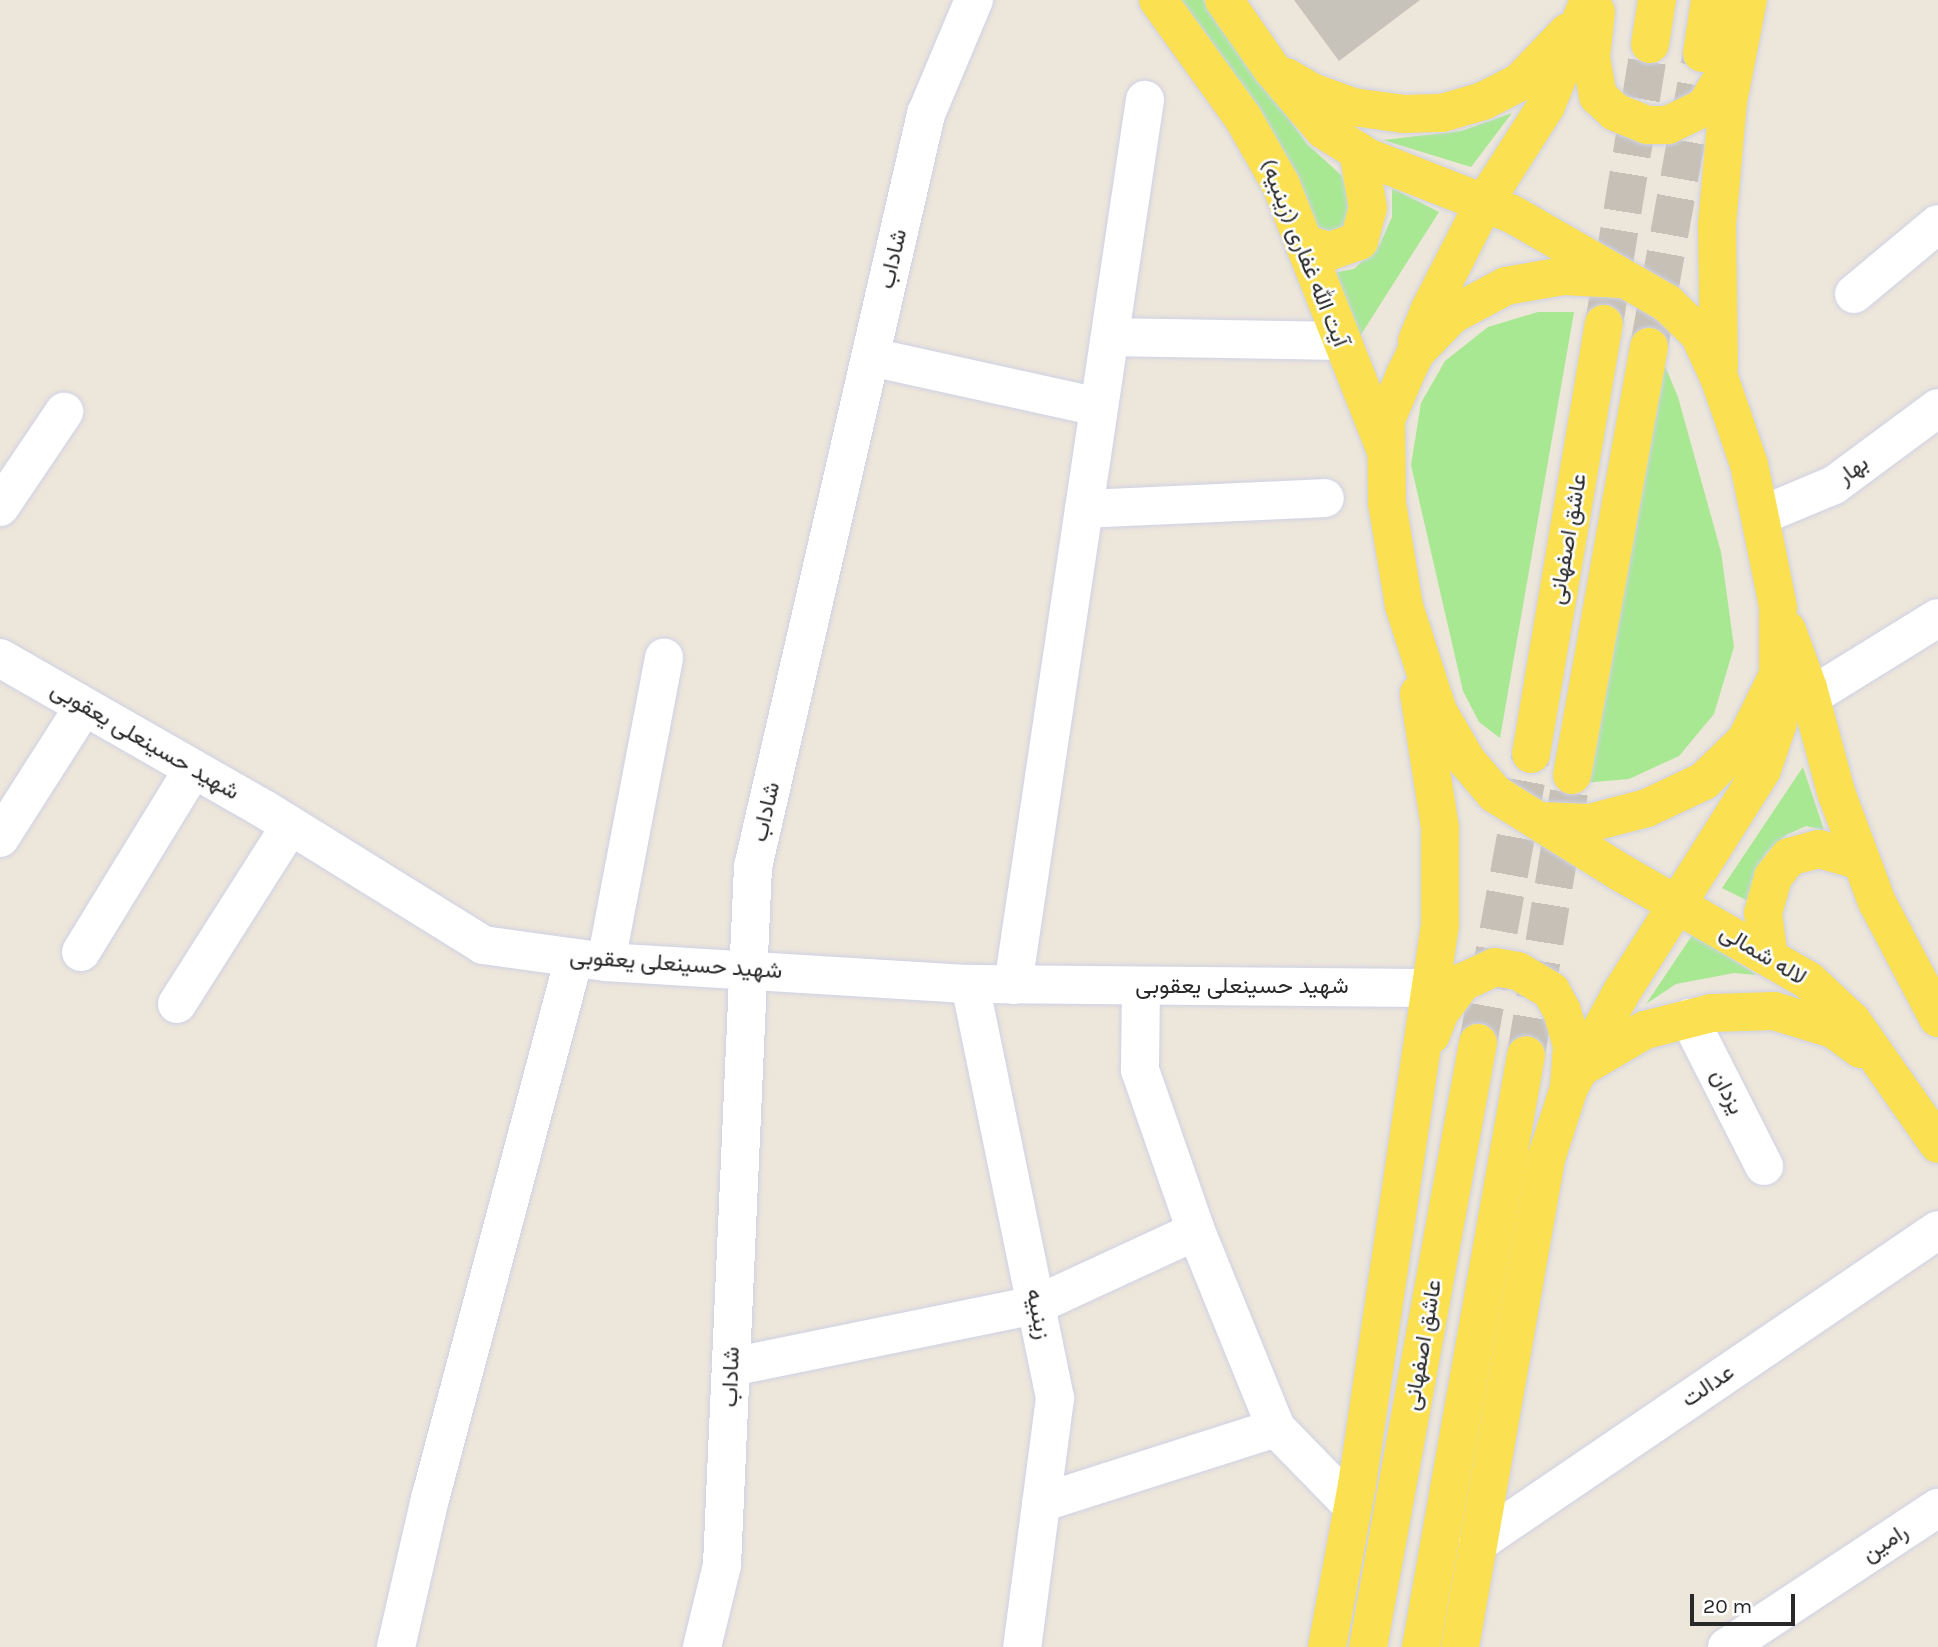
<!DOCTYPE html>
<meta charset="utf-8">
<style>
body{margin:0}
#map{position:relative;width:1938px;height:1647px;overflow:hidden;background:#ede6da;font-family:Karla,Vazirmatn,sans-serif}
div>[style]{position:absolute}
.green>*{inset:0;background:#a8e892}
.building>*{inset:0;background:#c8c3ba}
.major-tunnel>*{height:38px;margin-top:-19px;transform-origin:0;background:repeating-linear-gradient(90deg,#c6c0b7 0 38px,transparent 0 57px)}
.roads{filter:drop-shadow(0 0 2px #cfd1e4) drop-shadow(0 0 2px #cfd1e4)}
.minor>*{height:38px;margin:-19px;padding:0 19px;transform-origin:19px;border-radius:19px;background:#fff}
.major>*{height:38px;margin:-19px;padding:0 19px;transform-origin:19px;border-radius:19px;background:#fbe151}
span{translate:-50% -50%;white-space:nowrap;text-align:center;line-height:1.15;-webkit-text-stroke:5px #fff;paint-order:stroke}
.street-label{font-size:23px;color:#292929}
.scale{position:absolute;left:1690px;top:1594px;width:105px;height:32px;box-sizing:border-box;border:4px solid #292929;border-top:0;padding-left:9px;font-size:21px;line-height:24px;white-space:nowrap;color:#292929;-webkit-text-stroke:5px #fff;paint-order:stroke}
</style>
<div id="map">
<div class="green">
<div style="clip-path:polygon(1174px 0,1203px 0,1307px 144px,1342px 176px,1351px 203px,1346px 230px,1322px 234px)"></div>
<div style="clip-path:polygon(1512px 113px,1471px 167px,1383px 140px,1461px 131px)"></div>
<div style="clip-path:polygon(1392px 188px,1439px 212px,1355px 344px,1332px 273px,1354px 269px,1380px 244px,1392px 217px)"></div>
<div style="clip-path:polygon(1538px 312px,1574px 312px,1500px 738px,1479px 722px,1463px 691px,1411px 465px,1421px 403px,1445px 361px,1488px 327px)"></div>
<div style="clip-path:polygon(1657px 347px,1678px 397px,1721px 552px,1734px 647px,1714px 714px,1679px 756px,1629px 779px,1583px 783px)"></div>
<div style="clip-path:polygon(1803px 767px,1824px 830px,1806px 826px,1786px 835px,1767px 852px,1756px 869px,1750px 902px,1722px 888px)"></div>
<div style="clip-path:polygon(1693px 934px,1757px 975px,1734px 973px,1676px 984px,1646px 1004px)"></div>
</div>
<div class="building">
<div style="clip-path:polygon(1294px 0,1420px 0,1339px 61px)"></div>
</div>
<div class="major-tunnel">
<div style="left:1604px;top:324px;width:284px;rotate:-80.7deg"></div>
<div style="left:1649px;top:347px;width:299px;rotate:-79.8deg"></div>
<div style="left:1478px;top:1043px;width:294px;rotate:-79.6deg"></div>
<div style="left:1526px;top:1055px;width:284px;rotate:-80.7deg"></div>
</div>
<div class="roads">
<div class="minor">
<div style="left:1854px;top:294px;width:109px;rotate:-39.8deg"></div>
<div style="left:1110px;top:337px;width:230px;rotate:1deg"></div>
<div style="left:871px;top:357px;width:233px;rotate:12.4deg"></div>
<div style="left:0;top:507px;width:115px;rotate:-56deg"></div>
<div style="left:1084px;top:509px;width:241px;rotate:-2.6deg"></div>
<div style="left:1760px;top:516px;width:80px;rotate:-22.7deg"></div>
<div style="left:1834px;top:485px;width:129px;rotate:-36.5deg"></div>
<div style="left:0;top:658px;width:304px;rotate:29.8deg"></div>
<div style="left:264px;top:809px;width:258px;rotate:31.8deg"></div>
<div style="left:483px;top:945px;width:124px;rotate:7.9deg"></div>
<div style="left:606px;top:962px;width:365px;rotate:3.5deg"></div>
<div style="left:970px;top:984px;width:460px;rotate:0.5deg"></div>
<div style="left:1810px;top:697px;width:150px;rotate:-31.7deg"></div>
<div style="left:0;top:838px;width:156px;rotate:-57.5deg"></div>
<div style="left:81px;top:952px;width:215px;rotate:-58.5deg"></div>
<div style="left:606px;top:962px;width:310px;rotate:-79.2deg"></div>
<div style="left:970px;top:984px;width:423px;rotate:78.4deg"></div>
<div style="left:1055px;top:1398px;width:251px;rotate:97.5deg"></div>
<div style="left:1013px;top:985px;width:895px;rotate:-81.52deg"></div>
<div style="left:1141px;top:986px;width:84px;rotate:90.7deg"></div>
<div style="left:1140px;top:1070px;width:170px;rotate:70.8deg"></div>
<div style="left:1196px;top:1231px;width:213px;rotate:67.9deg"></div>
<div style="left:1276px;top:1428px;width:109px;rotate:45.7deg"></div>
<div style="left:177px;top:1004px;width:211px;rotate:-57.6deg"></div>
<div style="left:1689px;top:1018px;width:166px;rotate:63.1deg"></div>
<div style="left:731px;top:1367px;width:311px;rotate:-11.5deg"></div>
<div style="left:1036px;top:1305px;width:176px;rotate:-24.8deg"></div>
<div style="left:1041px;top:1503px;width:247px;rotate:-17.7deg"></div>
<div style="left:1478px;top:1543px;width:556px;rotate:-34.23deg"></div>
<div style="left:396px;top:1647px;width:152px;rotate:-77.1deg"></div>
<div style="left:430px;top:1499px;width:560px;rotate:-75.09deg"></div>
<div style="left:702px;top:1647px;width:84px;rotate:-76.3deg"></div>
<div style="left:722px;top:1565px;width:699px;rotate:-87.46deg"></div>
<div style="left:753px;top:867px;width:773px;rotate:-77.06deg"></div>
<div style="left:926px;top:114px;width:124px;rotate:-67.2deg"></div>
<div style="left:1727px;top:1647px;width:253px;rotate:-33.4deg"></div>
</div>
<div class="major">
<div style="left:1158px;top:0;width:145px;rotate:54.2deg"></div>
<div style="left:1243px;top:118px;width:77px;rotate:60.4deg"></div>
<div style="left:1281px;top:185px;width:282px;rotate:68.5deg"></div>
<div style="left:1224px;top:0;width:84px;rotate:55.2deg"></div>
<div style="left:1272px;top:69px;width:80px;rotate:49.6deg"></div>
<div style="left:1324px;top:130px;width:53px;rotate:31.9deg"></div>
<div style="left:1369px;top:158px;width:154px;rotate:21.4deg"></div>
<div style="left:1512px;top:214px;width:179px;rotate:29.9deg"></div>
<div style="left:1667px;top:303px;width:45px;rotate:44.1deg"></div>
<div style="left:1699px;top:334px;width:51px;rotate:65.5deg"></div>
<div style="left:1720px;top:380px;width:89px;rotate:71deg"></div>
<div style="left:1749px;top:464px;width:146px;rotate:78.5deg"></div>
<div style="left:1778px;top:607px;width:68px;rotate:90deg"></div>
<div style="left:1778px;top:675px;width:72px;rotate:116.2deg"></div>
<div style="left:1746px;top:740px;width:59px;rotate:135.7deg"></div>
<div style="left:1704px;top:781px;width:63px;rotate:154.7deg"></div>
<div style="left:1647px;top:808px;width:60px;rotate:165.5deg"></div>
<div style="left:1589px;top:823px;width:49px;rotate:-177.7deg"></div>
<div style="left:1596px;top:12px;width:45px;rotate:96.3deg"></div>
<div style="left:1591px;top:57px;width:40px;rotate:80deg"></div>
<div style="left:1598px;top:96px;width:23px;rotate:43deg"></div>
<div style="left:1615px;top:112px;width:35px;rotate:22deg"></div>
<div style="left:1648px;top:125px;width:20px"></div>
<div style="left:1668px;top:125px;width:41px;rotate:-25.9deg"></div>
<div style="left:1705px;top:107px;width:47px;rotate:-59deg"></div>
<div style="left:1650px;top:44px;width:45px;rotate:-81deg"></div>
<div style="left:1702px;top:53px;width:54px;rotate:-81.4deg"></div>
<div style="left:1286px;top:77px;width:30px;rotate:30deg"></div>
<div style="left:1312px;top:92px;width:44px;rotate:20.1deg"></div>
<div style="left:1353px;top:107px;width:51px;rotate:7.8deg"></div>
<div style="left:1404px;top:114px;width:38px;rotate:-2deg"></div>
<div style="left:1442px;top:113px;width:43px;rotate:-16.3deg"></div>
<div style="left:1483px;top:101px;width:42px;rotate:-27.2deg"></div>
<div style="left:1520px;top:82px;width:69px;rotate:-46.2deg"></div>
<div style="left:1305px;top:244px;width:26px;rotate:16deg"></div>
<div style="left:1330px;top:251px;width:31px;rotate:-19deg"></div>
<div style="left:1359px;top:241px;width:34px;rotate:-75deg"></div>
<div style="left:1368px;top:208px;width:58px;rotate:-100deg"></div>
<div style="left:1621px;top:279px;width:58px;rotate:-177deg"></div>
<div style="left:1563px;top:276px;width:58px;rotate:170deg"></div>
<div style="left:1506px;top:286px;width:61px;rotate:151.8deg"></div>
<div style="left:1452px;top:315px;width:52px;rotate:134.2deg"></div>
<div style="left:1416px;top:352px;width:25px;rotate:116deg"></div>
<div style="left:1405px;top:375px;width:49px;rotate:112.9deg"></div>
<div style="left:1386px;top:420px;width:83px;rotate:89.3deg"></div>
<div style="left:1387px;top:503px;width:104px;rotate:80.6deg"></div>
<div style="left:1404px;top:606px;width:110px;rotate:72.1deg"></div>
<div style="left:1438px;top:711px;width:58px;rotate:59.9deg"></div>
<div style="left:1467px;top:761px;width:43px;rotate:49.7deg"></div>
<div style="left:1495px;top:794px;width:147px;rotate:32deg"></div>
<div style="left:1620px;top:872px;width:217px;rotate:29.9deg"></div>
<div style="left:1808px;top:980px;width:60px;rotate:43deg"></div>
<div style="left:1852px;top:1021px;width:150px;rotate:55deg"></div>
<div style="left:1417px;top:341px;width:32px;rotate:-68deg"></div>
<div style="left:1429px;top:311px;width:121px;rotate:-63deg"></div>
<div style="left:1484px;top:203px;width:115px;rotate:-57.4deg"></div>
<div style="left:1546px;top:106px;width:114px;rotate:-67.9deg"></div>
<div style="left:1719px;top:367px;width:142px;rotate:-90.8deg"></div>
<div style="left:1717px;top:225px;width:123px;rotate:-84.9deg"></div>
<div style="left:1728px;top:102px;width:104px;rotate:-78.9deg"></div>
<div style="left:1787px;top:630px;width:62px;rotate:70.1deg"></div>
<div style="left:1808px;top:688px;width:108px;rotate:74.9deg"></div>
<div style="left:1836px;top:792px;width:117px;rotate:69.6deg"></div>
<div style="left:1877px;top:902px;width:131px;rotate:62.3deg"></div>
<div style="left:1531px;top:754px;width:436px;rotate:-80.4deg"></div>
<div style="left:1572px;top:775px;width:435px;rotate:-79.8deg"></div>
<div style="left:1769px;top:957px;width:44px;rotate:-97.8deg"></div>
<div style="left:1763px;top:913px;width:37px;rotate:-74deg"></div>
<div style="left:1773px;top:877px;width:26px;rotate:-51deg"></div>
<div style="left:1789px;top:857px;width:31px;rotate:-15deg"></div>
<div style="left:1819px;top:849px;width:44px;rotate:15.9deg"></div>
<div style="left:1431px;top:1035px;width:25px;rotate:-69deg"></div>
<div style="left:1440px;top:1012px;width:38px;rotate:-53deg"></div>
<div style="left:1463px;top:982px;width:35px;rotate:-25deg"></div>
<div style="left:1495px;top:967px;width:23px;rotate:10deg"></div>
<div style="left:1518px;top:971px;width:39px;rotate:31deg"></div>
<div style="left:1551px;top:991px;width:23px;rotate:61deg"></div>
<div style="left:1562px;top:1011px;width:36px;rotate:74deg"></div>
<div style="left:1572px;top:1046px;width:40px;rotate:94.3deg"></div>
<div style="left:1580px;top:1068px;width:75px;rotate:-30.3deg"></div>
<div style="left:1645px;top:1030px;width:68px;rotate:-14.4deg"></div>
<div style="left:1711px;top:1013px;width:63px;rotate:-1.8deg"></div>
<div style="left:1774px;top:1011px;width:62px;rotate:17deg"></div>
<div style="left:1833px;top:1029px;width:34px;rotate:36deg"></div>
<div style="left:1327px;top:1647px;width:165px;rotate:-79.5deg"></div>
<div style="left:1357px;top:1485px;width:566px;rotate:-81.57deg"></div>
<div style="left:1440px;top:925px;width:98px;rotate:-90deg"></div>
<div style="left:1440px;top:827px;width:135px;rotate:-99deg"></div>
<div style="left:1368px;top:1647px;width:614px;rotate:-79.68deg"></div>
<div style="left:1421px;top:1647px;width:601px;rotate:-79.94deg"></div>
<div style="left:1460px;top:1647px;width:496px;rotate:-80deg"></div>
<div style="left:1546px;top:1159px;width:75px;rotate:-72.1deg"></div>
<div style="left:1569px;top:1088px;width:108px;rotate:-61.3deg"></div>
<div style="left:1621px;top:993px;width:264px;rotate:-57.7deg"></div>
<div style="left:1762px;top:770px;width:50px;rotate:-71.2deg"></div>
<div style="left:1778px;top:723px;width:17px;rotate:-90deg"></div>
</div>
</div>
<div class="street-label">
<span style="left:1304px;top:253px;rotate:68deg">آیت الله غفاری (زینبیه)</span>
<span style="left:893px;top:259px;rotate:-77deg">شاداب</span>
<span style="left:1853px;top:470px;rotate:-36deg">بهار</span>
<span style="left:1568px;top:539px;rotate:-80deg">عاشق اصفهانی</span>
<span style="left:145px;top:741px;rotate:30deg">شهید حسینعلی یعقوبی</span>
<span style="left:766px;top:812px;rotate:-77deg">شاداب</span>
<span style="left:1763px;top:955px;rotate:31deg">لاله شمالی</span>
<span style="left:676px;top:964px;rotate:4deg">شهید حسینعلی یعقوبی</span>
<span style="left:1242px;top:986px">شهید حسینعلی یعقوبی</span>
<span style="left:1727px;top:1092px;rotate:63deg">یزدان</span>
<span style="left:1038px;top:1314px;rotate:79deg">زینبیه</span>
<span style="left:1423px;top:1345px;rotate:-80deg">عاشق اصفهانی</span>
<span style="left:731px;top:1377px;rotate:-88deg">شاداب</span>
<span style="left:1708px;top:1386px;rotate:-34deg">عدالت</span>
<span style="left:1885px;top:1543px;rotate:-33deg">رامین</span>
</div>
<div class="scale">20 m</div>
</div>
